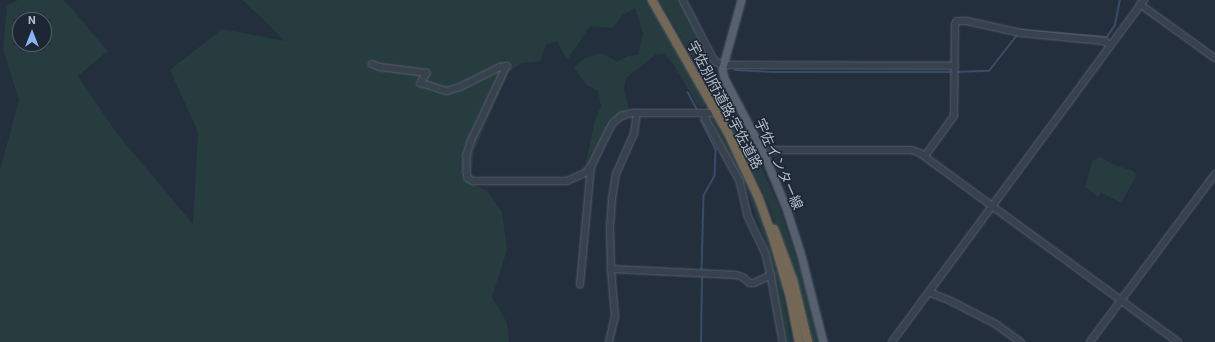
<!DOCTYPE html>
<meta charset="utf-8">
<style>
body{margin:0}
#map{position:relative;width:1215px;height:342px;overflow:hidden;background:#242f3e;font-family:Roboto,"Noto Sans JP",sans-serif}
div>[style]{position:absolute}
.green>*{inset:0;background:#263c3f}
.stream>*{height:1.5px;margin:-0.75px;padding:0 0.75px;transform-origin:0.75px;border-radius:0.75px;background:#394c67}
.minor-tunnel>*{height:5.5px;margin-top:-2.75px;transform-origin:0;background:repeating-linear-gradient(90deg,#3a4453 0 5.5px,transparent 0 8.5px)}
.roads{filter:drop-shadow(0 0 1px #565f6c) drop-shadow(0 0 1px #565f6c)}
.minor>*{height:5.5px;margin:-2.75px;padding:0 2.75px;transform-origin:2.75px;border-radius:2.75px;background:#38414e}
.major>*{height:7px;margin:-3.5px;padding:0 3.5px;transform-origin:3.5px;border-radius:3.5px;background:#56606e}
.highway>*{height:8px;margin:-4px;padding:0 4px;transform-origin:4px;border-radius:4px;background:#746855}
span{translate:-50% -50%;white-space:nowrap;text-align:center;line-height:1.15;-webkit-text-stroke:3px #1d2633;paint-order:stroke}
.street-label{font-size:14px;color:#b4bcc9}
.north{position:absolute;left:12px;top:12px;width:40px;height:40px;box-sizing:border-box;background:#1d2633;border:1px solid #59626f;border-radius:50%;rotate:0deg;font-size:11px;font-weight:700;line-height:16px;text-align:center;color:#b4bcc9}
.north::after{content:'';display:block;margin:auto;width:14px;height:18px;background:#8ab4f8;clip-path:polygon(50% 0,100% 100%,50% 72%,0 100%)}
</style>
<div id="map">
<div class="green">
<div style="clip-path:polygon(evenodd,18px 0,64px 0,108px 51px,78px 76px,118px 135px,193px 224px,198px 132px,170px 70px,222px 29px,285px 41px,243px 0,648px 0,705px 103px,703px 108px,697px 104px,672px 62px,664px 54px,655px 55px,626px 78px,624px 90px,629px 110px,611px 119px,592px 161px,585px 167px,595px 120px,601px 106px,598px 91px,587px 85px,579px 75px,574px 67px,585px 58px,602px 53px,617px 62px,628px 56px,638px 55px,643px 33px,635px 8px,622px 15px,613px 28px,590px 26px,567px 60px,557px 41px,546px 45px,540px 61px,521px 63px,508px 73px,474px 152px,470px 183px,487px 191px,502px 212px,507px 250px,492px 297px,507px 323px,509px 342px,0 342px,0 170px,19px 100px,3px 49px,7px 6px,18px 0,20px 20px,44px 20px,44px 44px,20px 44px,20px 20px)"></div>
<div style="clip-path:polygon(659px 0,680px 0,729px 107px,743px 129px,779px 206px,805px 284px,819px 342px,813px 342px,806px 312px,790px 262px,764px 194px,690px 53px)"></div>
<div style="clip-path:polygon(712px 115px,750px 187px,765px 225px,782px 287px,791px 342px,786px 342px,768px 250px,745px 184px,716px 135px,709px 119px)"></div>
<div style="clip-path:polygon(1100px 157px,1114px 165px,1131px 170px,1137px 175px,1121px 203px,1101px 192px,1098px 197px,1085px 187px,1092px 161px)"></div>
</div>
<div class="stream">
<div style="left:1022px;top:30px;width:85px;rotate:4.7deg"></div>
<div style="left:1107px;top:37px;width:14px;rotate:-56deg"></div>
<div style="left:1115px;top:25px;width:25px;rotate:-79deg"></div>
<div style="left:735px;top:70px;width:38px;rotate:3deg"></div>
<div style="left:773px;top:72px;width:180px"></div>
<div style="left:956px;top:72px;width:33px;rotate:-2deg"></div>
<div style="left:989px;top:71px;width:47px;rotate:-51.9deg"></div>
<div style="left:688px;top:92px;width:19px;rotate:62deg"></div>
<div style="left:701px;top:120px;width:33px;rotate:63deg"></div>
<div style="left:716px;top:149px;width:27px;rotate:92deg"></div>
<div style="left:715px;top:176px;width:23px;rotate:119deg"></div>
<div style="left:704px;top:196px;width:74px;rotate:91.5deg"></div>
<div style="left:701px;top:342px;width:66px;rotate:-89.1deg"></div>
</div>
<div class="minor-tunnel">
<div style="left:712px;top:112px;width:18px;rotate:-29deg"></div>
</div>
<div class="roads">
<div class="minor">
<div style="left:683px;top:0;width:61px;rotate:62.6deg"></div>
<div style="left:711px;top:54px;width:8px;rotate:60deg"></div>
<div style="left:715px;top:61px;width:9px;rotate:27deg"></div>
<div style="left:723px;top:65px;width:232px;rotate:0.2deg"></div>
<div style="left:1140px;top:4px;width:92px;rotate:35.8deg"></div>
<div style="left:372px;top:64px;width:9px;rotate:21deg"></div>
<div style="left:380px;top:67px;width:47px;rotate:7.3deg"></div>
<div style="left:427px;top:73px;width:12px;rotate:121deg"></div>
<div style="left:421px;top:83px;width:27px;rotate:17deg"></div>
<div style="left:447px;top:91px;width:14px;rotate:-17deg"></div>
<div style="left:460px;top:87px;width:45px;rotate:-26.6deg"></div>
<div style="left:500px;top:67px;width:7px;rotate:-8deg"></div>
<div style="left:507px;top:66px;width:84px;rotate:115.3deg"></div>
<div style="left:471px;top:142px;width:14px;rotate:107deg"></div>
<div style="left:467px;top:155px;width:17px;rotate:90deg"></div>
<div style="left:467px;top:172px;width:6px;rotate:81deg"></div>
<div style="left:468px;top:178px;width:6px;rotate:31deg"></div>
<div style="left:473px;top:181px;width:94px"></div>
<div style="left:567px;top:181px;width:20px;rotate:-24deg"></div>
<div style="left:585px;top:173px;width:8px;rotate:-45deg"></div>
<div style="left:591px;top:167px;width:41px;rotate:-64.1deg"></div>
<div style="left:609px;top:130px;width:8px;rotate:-60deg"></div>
<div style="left:613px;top:123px;width:11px;rotate:-41deg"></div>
<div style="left:621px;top:116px;width:11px;rotate:-15deg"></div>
<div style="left:632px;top:113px;width:78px"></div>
<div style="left:728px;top:103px;width:8px;rotate:-30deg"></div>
<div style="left:706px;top:113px;width:6px;rotate:90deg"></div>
<div style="left:706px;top:119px;width:71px;rotate:61.3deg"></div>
<div style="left:740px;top:181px;width:36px;rotate:77deg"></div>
<div style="left:748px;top:216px;width:42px;rotate:64.7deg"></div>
<div style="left:766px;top:254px;width:22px;rotate:77deg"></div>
<div style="left:771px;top:275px;width:68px;rotate:79.8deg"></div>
<div style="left:763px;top:152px;width:7px;rotate:-16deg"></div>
<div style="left:770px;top:150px;width:142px"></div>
<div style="left:912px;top:150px;width:9px;rotate:21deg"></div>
<div style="left:920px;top:153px;width:320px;rotate:36.2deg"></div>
<div style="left:925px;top:156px;width:49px;rotate:-54.1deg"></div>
<div style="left:954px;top:116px;width:91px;rotate:-89.4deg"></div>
<div style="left:955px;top:25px;width:4px;rotate:-63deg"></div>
<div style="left:957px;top:21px;width:10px"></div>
<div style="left:967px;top:21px;width:55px;rotate:12.5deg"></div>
<div style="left:1021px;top:33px;width:83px;rotate:5.5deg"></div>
<div style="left:1104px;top:41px;width:8px;rotate:30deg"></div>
<div style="left:611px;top:269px;width:125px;rotate:2.7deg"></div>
<div style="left:736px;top:275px;width:7px;rotate:16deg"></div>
<div style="left:743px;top:277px;width:9px;rotate:41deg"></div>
<div style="left:750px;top:283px;width:4px"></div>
<div style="left:754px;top:283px;width:19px;rotate:-25deg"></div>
<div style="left:580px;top:285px;width:119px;rotate:-84.7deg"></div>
<div style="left:929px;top:292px;width:24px;rotate:22deg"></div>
<div style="left:951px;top:301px;width:51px;rotate:27.1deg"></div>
<div style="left:996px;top:324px;width:31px;rotate:36deg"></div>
<div style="left:609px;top:342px;width:26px;rotate:-77deg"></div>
<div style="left:615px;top:317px;width:48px;rotate:-94.8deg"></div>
<div style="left:611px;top:269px;width:41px;rotate:-91.4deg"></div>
<div style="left:610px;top:228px;width:29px;rotate:-86deg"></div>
<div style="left:612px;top:199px;width:25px;rotate:-81deg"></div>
<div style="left:616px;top:174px;width:44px;rotate:-65.8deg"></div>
<div style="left:634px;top:134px;width:21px;rotate:-82deg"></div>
<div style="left:892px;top:342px;width:425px;rotate:-53.6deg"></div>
<div style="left:1090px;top:342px;width:209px;rotate:-53.3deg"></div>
</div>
<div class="major">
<div style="left:741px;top:0;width:72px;rotate:105.4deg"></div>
<div style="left:722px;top:69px;width:9px;rotate:77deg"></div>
<div style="left:724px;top:78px;width:84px;rotate:62.2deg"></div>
<div style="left:763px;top:152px;width:61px;rotate:67.7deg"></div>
<div style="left:786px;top:208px;width:49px;rotate:72.3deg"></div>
<div style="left:801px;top:255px;width:90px;rotate:75.8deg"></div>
</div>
<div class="highway">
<div style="left:652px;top:0;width:153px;rotate:60.3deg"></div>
<div style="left:728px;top:133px;width:73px;rotate:64.8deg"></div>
<div style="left:759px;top:199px;width:41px;rotate:70.3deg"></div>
<div style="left:773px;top:238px;width:61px;rotate:73.9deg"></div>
<div style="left:790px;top:297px;width:46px;rotate:78.7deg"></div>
<div style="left:774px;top:229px;width:54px;rotate:69.6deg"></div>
<div style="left:793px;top:280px;width:64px;rotate:76.4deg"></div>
</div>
</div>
<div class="street-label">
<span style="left:725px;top:105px;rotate:62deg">宇佐別府道路;宇佐道路</span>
<span style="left:779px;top:164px;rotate:66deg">宇佐インター線</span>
</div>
<div class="north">N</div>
</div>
